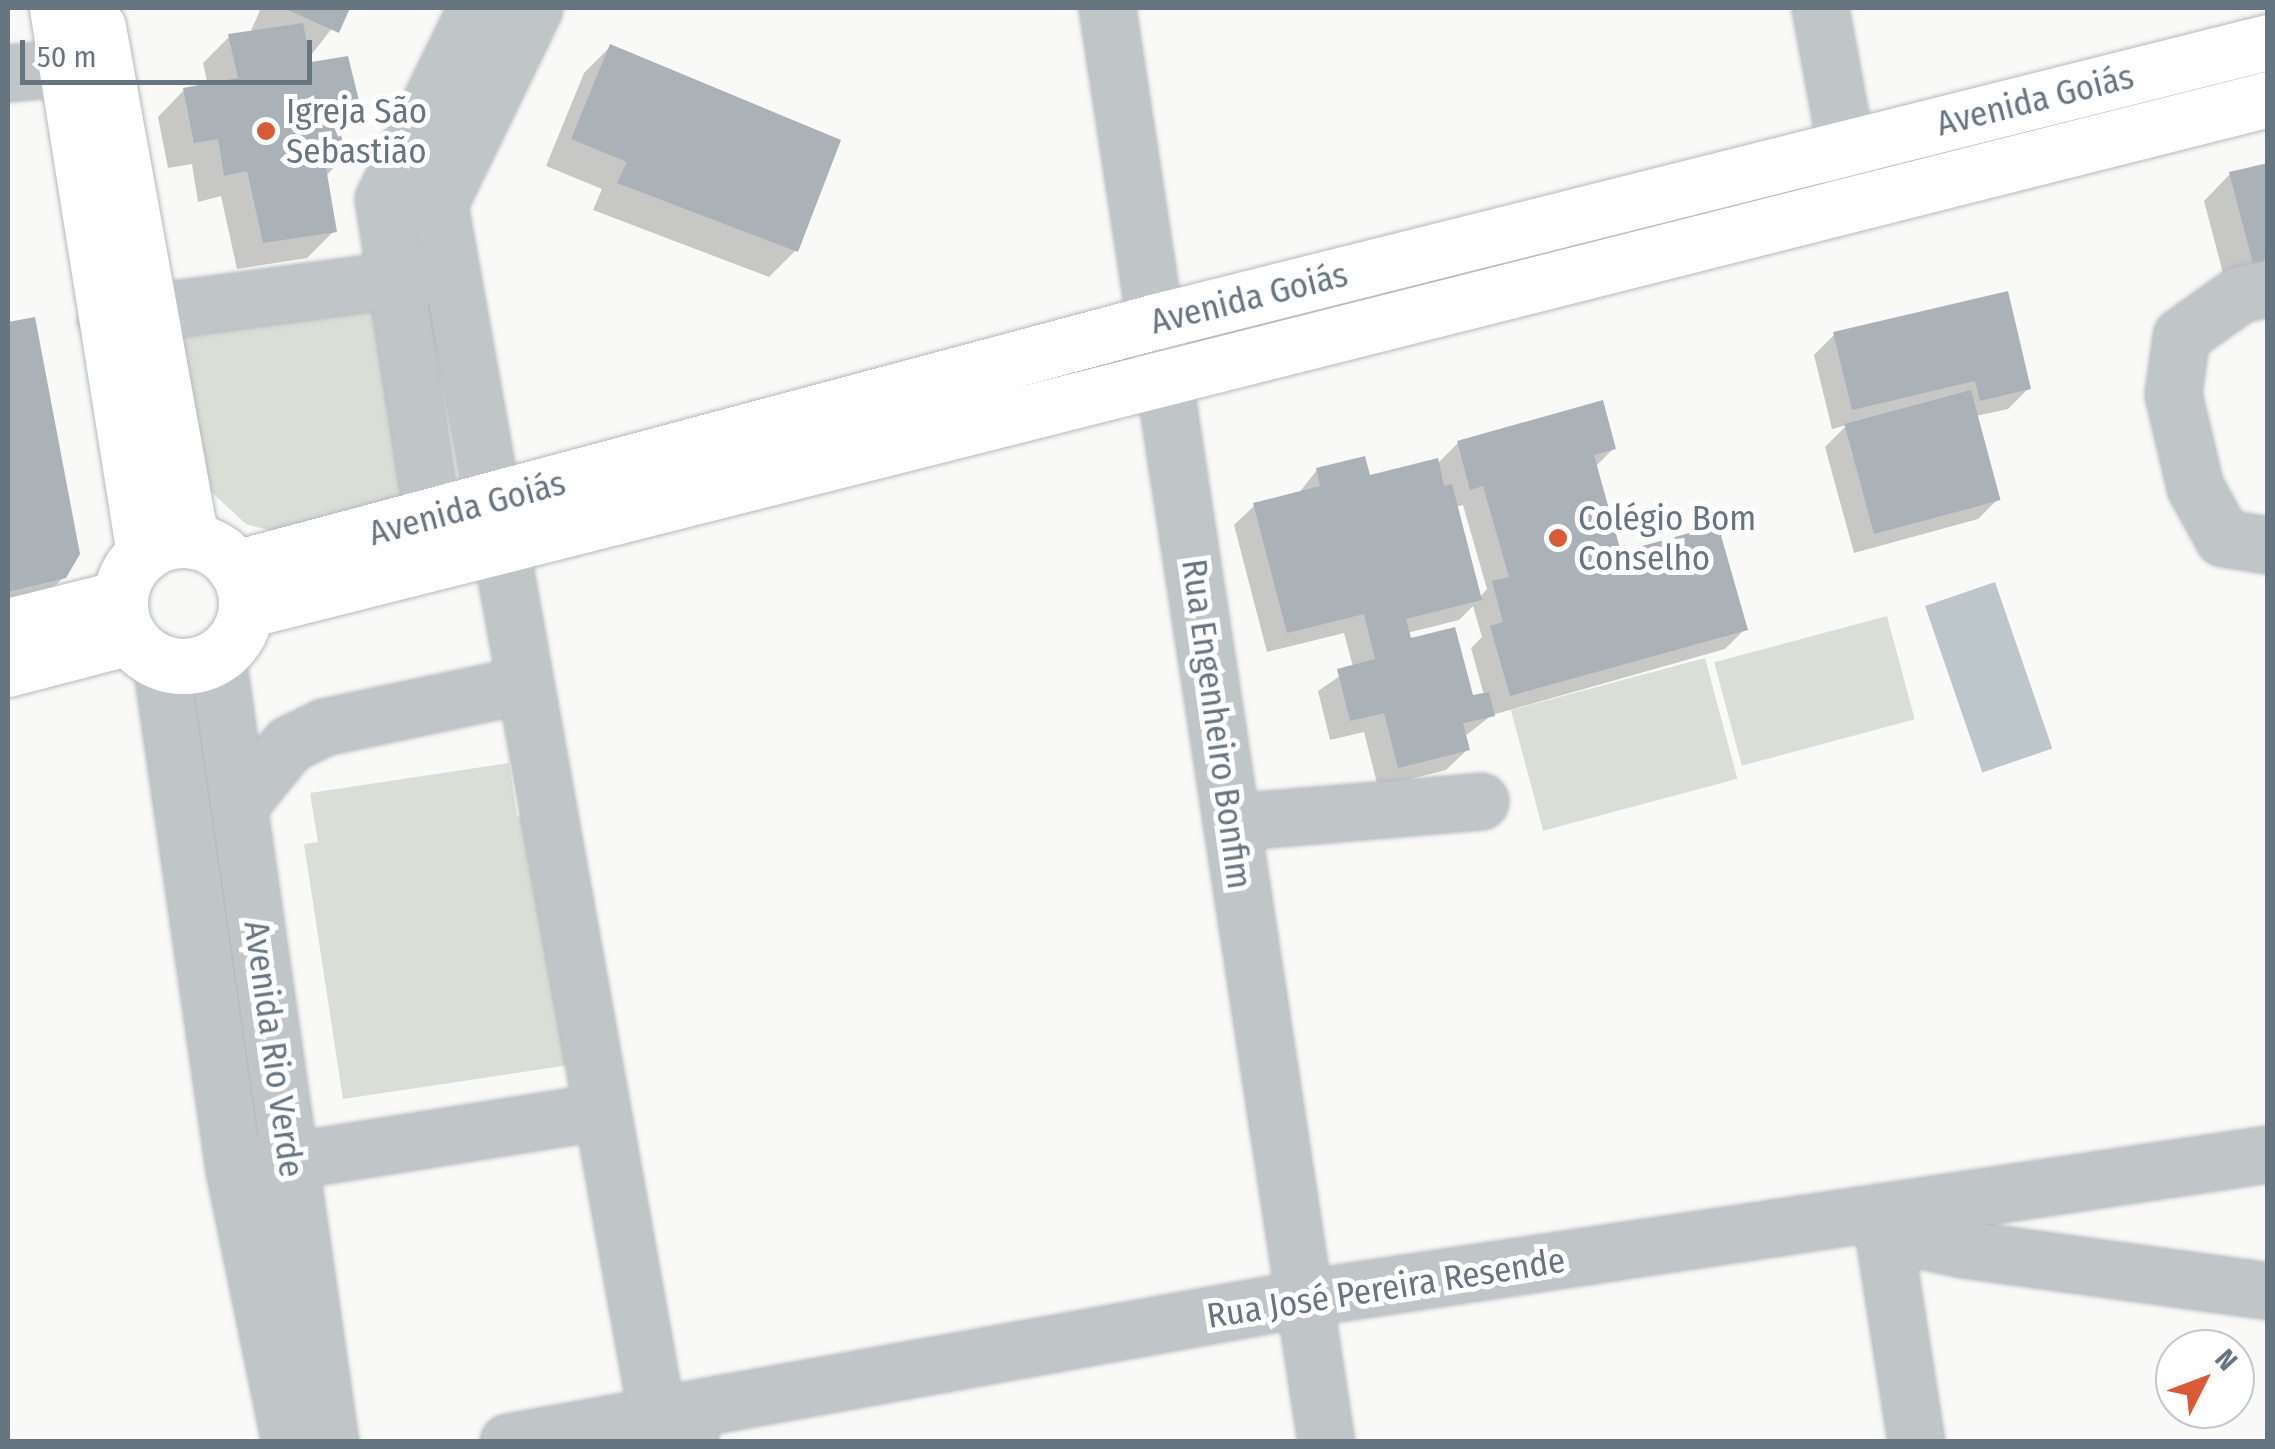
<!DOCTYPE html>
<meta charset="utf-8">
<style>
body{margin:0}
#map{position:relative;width:2275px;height:1449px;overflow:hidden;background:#f9f9f7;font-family:"Fira Sans Condensed",sans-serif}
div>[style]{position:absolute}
.green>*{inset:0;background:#d9ded6;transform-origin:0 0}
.water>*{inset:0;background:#bcc6cb;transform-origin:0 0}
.shadow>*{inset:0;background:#0003}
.building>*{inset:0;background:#aab2b7;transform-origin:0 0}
.roads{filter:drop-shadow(0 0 2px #b4b9bd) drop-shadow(0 0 2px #b4b9bd)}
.minor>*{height:55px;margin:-27.5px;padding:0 27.5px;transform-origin:27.5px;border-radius:27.5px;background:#c0c5c8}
.major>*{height:55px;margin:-27.5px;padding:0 27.5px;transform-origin:27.5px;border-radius:27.5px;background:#fff}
.major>.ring{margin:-27.5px;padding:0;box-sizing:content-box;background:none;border:55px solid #fff;border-radius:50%}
.dots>*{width:28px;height:28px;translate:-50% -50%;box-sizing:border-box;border:5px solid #fff;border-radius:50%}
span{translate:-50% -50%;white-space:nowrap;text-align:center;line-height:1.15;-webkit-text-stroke:10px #fff;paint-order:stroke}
.street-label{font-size:35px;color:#667580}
.poi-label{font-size:35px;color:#667580}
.left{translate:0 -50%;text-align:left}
.frame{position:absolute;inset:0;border:10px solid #667580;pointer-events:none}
.north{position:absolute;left:2155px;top:1329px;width:100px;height:100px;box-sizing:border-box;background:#fff;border:2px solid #c2c8cc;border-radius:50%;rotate:48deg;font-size:28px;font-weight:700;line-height:40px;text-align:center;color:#667580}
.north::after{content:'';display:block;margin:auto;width:35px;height:45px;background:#da5a36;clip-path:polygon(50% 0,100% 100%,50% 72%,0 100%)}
.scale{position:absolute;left:20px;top:40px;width:292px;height:45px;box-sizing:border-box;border:5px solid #667580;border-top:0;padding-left:12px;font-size:30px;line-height:35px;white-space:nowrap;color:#667580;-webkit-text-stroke:8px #fff;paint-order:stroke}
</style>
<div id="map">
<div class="green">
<div style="clip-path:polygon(373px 259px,403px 495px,272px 531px,246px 524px,206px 487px,167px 290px)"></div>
<div style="left:1887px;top:616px;width:107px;height:179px;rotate:75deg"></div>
<div style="left:1705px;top:658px;width:125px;height:201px;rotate:75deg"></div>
<div style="clip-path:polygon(509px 763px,517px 816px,530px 815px,569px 1065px,343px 1099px,304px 844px,318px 842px,310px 793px)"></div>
</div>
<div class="water">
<div style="left:1995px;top:582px;width:176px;height:74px;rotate:71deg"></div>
</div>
<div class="shadow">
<div style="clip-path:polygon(261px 8px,348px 8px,308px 59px,360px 116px,339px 138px,344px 157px,325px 177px,334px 231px,307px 258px,237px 269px,221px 196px,198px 202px,192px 164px,168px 168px,158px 117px,184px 90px,208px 86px,203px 63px,230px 36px,250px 33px)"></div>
<div style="clip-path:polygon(610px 47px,796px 250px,769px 277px,593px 210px,602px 189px,546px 166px,584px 73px)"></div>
<div style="clip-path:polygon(2230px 174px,2268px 282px,2228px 292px,2204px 201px)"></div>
<div style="clip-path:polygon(33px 320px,64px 577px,36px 604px,8px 611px,8px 325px)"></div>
<div style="clip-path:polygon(1834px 335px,2028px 389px,2008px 409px,1976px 416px,1998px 499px,1978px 519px,1854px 553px,1825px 447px,1847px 425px,1832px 429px,1814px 355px)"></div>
<div style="clip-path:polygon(evenodd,1458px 443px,1614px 448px,1595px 467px,1620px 555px,1745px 629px,1725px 649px,1492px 715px,1464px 737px,1467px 750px,1446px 770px,1378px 787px,1364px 732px,1330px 740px,1318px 691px,1353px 667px,1344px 633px,1267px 652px,1234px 525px,1255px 505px,1298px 494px,1317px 470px,1369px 478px,1437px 464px,1458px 443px,1463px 505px,1487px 589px,1479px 598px,1451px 508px,1463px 505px,1458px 443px,1473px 606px,1482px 637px,1471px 648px,1484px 695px,1471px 698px,1407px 633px,1459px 620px,1473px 606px)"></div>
</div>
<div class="building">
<div style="clip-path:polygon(284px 8px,350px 8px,339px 33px)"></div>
<div style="clip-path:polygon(303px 23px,311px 62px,348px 56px,363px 117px,338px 124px,347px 158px,325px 162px,337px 232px,263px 243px,247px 171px,224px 176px,218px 139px,194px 143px,183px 88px,238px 78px,228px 34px)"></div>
<div style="clip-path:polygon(610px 44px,841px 140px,798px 252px,617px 183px,627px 162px,571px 139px)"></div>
<div style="clip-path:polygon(2268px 163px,2268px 264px,2254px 267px,2229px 172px)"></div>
<div style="clip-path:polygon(2008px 291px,2031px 389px,1980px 401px,1975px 381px,1852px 410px,1833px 332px)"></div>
<div style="clip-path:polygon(35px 317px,80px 554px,66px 578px,8px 592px,8px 322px)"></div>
<div style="left:1971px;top:390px;width:114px;height:131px;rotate:75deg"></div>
<div style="clip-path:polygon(1603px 400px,1616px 449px,1594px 455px,1621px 552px,1718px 525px,1748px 630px,1510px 696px,1490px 626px,1503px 622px,1492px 581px,1509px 577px,1483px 486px,1470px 490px,1457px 441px)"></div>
<div style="clip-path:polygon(1365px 456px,1370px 475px,1438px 458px,1444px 486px,1452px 484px,1482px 600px,1406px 619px,1411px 638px,1455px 627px,1473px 695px,1489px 692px,1495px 716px,1463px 723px,1470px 750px,1398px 768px,1384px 713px,1350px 721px,1337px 669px,1375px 659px,1364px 614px,1287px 633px,1253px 503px,1320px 486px,1316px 468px)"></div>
</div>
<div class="roads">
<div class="minor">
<div style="left:534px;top:8px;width:218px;rotate:115.9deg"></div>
<div style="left:439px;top:204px;width:1232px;rotate:79.81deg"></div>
<div style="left:657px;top:1417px;width:37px;rotate:26deg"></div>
<div style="left:1107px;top:8px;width:1451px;rotate:81.32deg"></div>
<div style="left:1820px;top:8px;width:191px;rotate:79.5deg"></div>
<div style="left:8px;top:73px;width:95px;rotate:-5.4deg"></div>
<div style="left:2268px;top:288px;width:29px;rotate:168deg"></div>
<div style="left:2240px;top:294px;width:72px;rotate:144.6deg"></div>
<div style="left:2181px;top:336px;width:59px;rotate:97.9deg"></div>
<div style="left:2173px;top:394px;width:96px;rotate:76.7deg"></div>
<div style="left:2195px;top:487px;width:58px;rotate:61.2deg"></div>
<div style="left:2223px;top:538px;width:46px;rotate:8.8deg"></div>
<div style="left:105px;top:318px;width:326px;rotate:-7.6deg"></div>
<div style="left:439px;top:560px;width:365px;rotate:-98.8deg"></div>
<div style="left:383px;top:199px;width:212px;rotate:-64deg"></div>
<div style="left:217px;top:657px;width:793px;rotate:81.81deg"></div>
<div style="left:161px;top:663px;width:512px;rotate:81.81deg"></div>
<div style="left:234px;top:1170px;width:278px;rotate:78.4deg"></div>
<div style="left:239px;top:805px;width:79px;rotate:-50.7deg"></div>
<div style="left:289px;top:744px;width:39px;rotate:-26deg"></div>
<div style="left:324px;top:727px;width:201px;rotate:-12deg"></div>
<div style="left:1231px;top:822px;width:250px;rotate:-4.8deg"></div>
<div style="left:256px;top:1166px;width:346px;rotate:-9deg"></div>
<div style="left:1880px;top:1212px;width:54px;rotate:32.2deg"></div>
<div style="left:1926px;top:1241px;width:38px;rotate:12deg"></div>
<div style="left:1963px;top:1249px;width:308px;rotate:7.8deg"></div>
<div style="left:1880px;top:1212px;width:233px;rotate:81.1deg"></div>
<div style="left:508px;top:1442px;width:809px;rotate:-10.25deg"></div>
<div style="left:1304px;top:1298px;width:975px;rotate:-8.5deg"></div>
</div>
<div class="major">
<div style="left:57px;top:8px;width:553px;rotate:80.95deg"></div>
<div style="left:98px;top:27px;width:521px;rotate:79.72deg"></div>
<div class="ring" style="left:120px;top:540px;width:71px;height:71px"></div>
<div style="left:235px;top:568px;width:955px;rotate:-15deg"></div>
<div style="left:1157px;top:321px;width:1145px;rotate:-14.1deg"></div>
<div style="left:246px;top:610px;width:2086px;rotate:-14.18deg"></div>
<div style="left:8px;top:626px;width:115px;rotate:-14deg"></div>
<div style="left:8px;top:669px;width:126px;rotate:-14.7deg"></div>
</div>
</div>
<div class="dots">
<div style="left:266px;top:131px;background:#da5a36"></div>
<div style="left:1558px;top:538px;background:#da5a36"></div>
</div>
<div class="street-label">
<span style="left:2035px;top:100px;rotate:-14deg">Avenida Goiás</span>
<span style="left:1249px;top:298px;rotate:-14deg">Avenida Goiás</span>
<span style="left:467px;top:508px;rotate:-15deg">Avenida Goiás</span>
<span style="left:1217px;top:724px;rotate:82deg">Rua Engenheiro Bonfim</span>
<span style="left:274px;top:1049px;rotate:82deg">Avenida Rio Verde</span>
<span style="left:1386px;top:1288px;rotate:-9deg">Rua José Pereira Resende</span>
</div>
<div class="poi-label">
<span class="left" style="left:286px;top:131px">Igreja São<br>Sebastião</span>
<span class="left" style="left:1578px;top:538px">Colégio Bom<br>Conselho</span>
</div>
<div class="frame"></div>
<div class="north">N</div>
<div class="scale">50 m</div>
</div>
